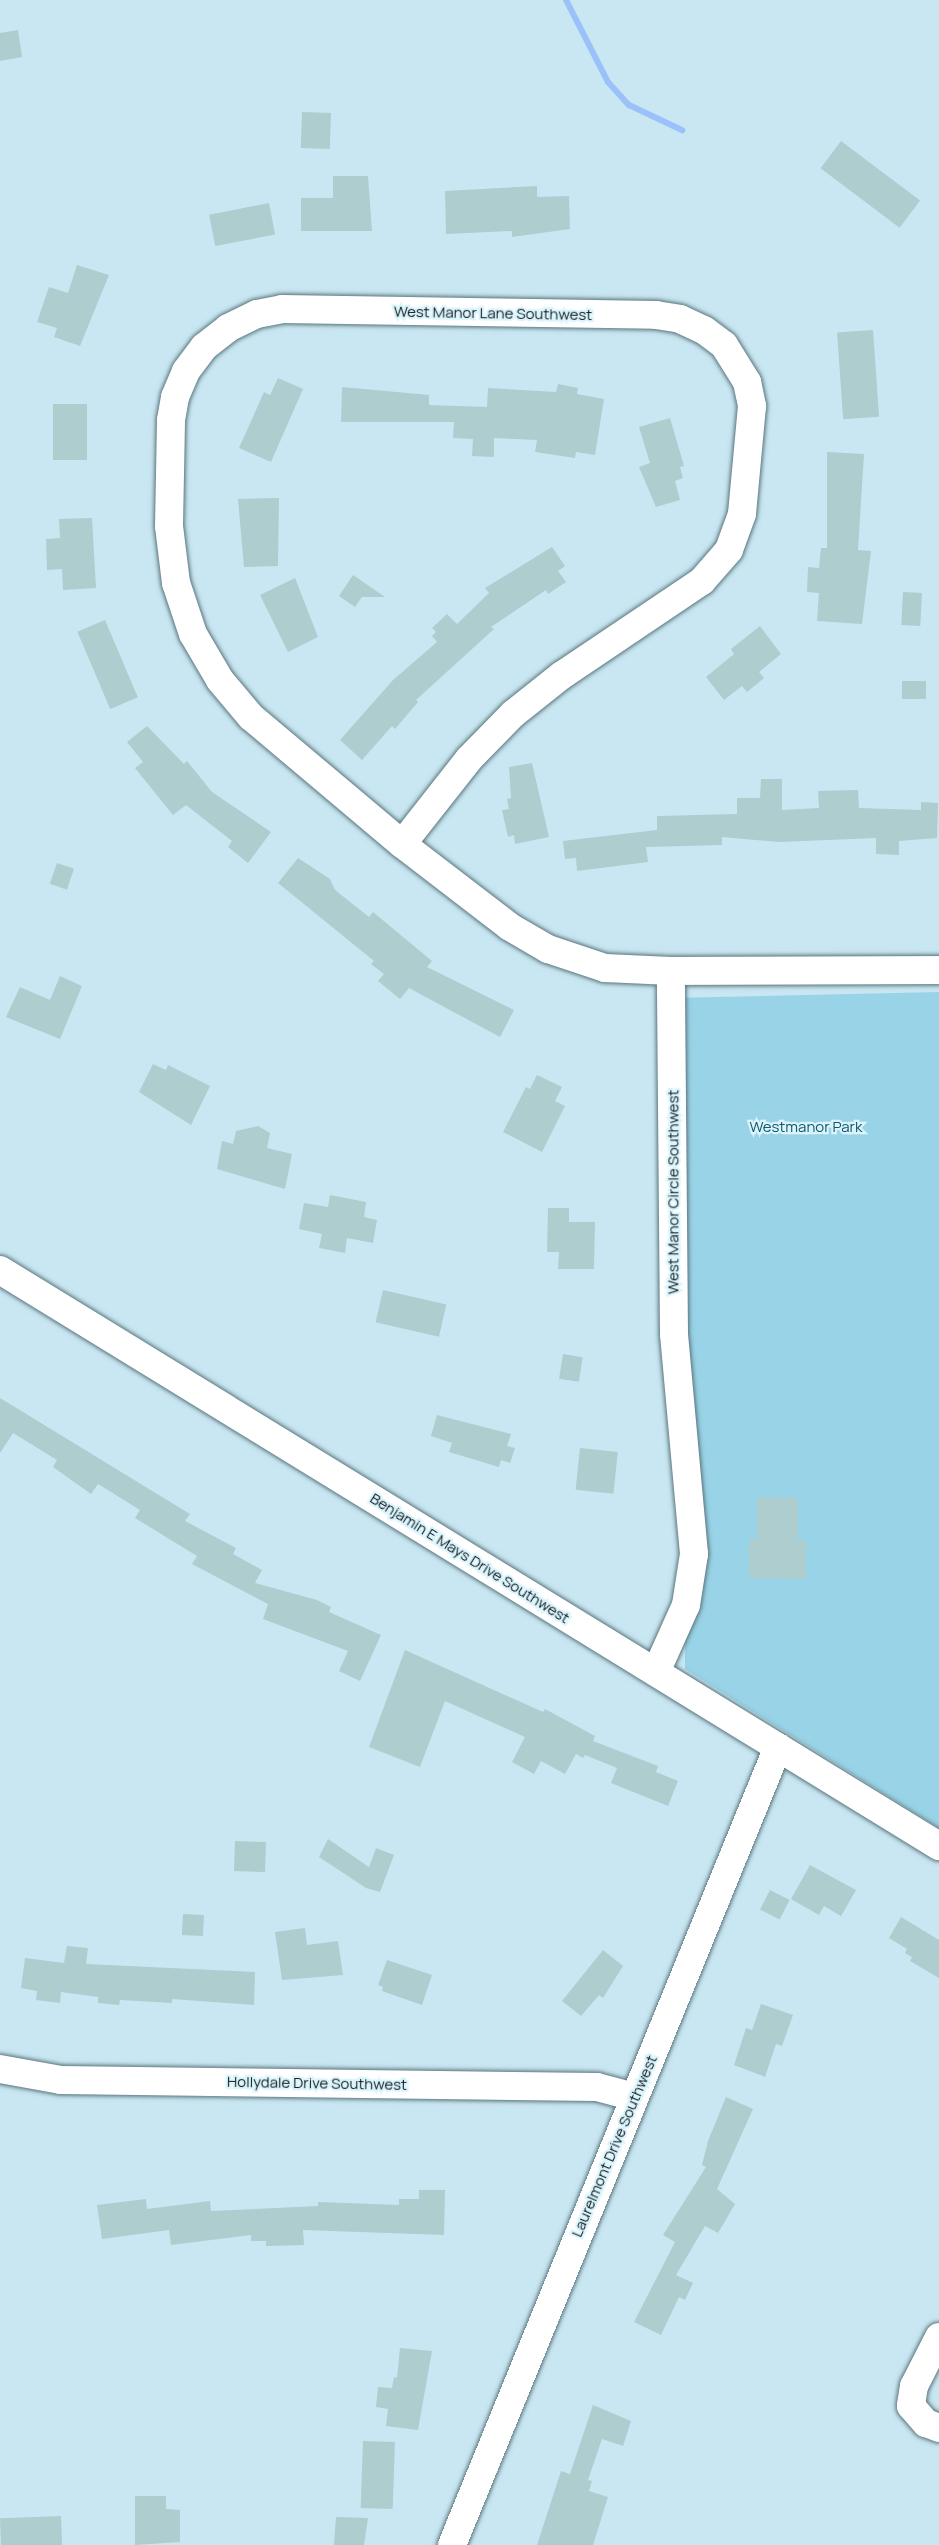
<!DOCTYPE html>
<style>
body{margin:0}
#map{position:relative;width:939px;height:2545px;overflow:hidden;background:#c9e7f2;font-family:Manrope,sans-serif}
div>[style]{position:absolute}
.green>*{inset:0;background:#99d3e7}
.stream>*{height:6px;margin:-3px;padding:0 3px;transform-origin:3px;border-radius:3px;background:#9ac1f9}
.building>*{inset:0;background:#adcdcf;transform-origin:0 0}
.roads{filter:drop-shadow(0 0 2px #5a767f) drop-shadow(0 0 2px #5a767f)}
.minor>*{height:28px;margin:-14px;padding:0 14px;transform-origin:14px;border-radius:14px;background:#fff}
span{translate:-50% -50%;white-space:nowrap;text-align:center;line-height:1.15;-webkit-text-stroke:4.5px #dbf4fc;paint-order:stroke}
.street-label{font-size:15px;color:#141f23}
.park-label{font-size:15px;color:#11586b}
</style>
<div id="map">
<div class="green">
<div style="clip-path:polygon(939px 992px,939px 1828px,685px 1669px,685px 1516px,670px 998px)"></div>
</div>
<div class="stream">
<div style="left:566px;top:0;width:92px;rotate:62.9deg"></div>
<div style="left:608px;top:82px;width:31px;rotate:48deg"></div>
<div style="left:629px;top:105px;width:59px;rotate:25.3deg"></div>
</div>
<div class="building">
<div style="clip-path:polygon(18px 30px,22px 57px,0 61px,0 33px)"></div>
<div style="left:302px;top:112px;width:29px;height:36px;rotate:2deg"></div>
<div style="left:841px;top:141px;width:99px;height:34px;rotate:37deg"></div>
<div style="clip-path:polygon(333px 176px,368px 176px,372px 231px,301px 231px,301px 198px,333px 198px)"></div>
<div style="clip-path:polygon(537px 186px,537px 197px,569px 196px,570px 229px,512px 237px,512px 231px,446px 234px,445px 191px)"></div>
<div style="left:269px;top:203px;width:32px;height:61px;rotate:79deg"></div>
<div style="clip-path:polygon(77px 265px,109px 275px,80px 346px,54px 337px,57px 328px,37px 322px,49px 287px,68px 293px)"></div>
<div style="left:873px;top:330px;width:87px;height:36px;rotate:86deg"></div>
<div style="clip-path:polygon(278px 378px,303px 389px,271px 462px,239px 448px,264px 392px,270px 395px)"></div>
<div style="clip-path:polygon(558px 384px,578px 388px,577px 394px,604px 399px,595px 455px,576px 452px,575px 458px,535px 452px,537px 440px,494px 438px,494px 457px,472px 456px,473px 439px,453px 438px,454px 422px,341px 422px,342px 387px,429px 395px,429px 405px,487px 407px,488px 388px,556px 392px)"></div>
<div style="left:53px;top:404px;width:34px;height:56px"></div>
<div style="clip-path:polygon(670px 418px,684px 466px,680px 467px,683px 478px,675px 481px,680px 500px,656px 507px,639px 467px,650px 463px,639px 427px)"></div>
<div style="clip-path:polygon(827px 452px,864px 454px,858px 550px,871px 551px,862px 624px,817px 621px,819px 593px,807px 592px,808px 567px,819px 568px,821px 548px,827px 548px)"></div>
<div style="clip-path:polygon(279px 498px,278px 566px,244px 567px,238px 499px)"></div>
<div style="clip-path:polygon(92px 518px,96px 588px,63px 590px,62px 569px,47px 570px,46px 539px,60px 538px,59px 519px)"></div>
<div style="clip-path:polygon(552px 547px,565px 566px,558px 571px,566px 582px,548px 594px,546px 590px,491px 627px,494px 629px,416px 700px,418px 702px,395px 729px,392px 726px,362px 760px,340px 740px,393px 680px,437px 642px,432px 636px,436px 632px,432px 628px,447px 614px,457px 624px,489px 593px,485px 588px)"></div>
<div style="clip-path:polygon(353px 575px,385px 597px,362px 597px,355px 607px,339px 596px)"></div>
<div style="clip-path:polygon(295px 578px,318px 637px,288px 652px,260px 595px)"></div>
<div style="left:903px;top:592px;width:19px;height:33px;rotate:3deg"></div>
<div style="left:105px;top:620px;width:84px;height:30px;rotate:67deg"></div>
<div style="clip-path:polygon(760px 626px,781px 654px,759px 672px,764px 678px,747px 692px,742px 686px,724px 700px,706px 677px,734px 654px,731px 649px)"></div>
<div style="left:902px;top:681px;width:24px;height:18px"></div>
<div style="clip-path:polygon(147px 726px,184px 764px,187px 761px,212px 792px,271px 832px,248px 863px,228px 847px,232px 841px,186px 805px,173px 815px,135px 768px,143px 762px,127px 742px)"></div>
<div style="clip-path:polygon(532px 763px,549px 837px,515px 844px,514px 835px,508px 837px,502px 810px,509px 809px,507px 799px,511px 798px,509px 767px)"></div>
<div style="clip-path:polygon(761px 779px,782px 779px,782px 810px,819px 808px,818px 791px,858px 790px,859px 808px,921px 810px,921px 802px,938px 803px,937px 838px,899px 841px,899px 855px,876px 854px,876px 838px,779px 842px,722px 837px,722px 845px,646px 847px,648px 862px,577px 871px,576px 858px,565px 859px,563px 841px,657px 830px,657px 816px,737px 814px,737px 798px,760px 798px)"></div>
<div style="clip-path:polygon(298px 858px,330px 879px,335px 890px,369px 917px,373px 912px,432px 961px,427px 967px,514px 1010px,500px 1037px,409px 988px,400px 999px,378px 981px,384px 974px,371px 964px,374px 961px,278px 883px)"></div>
<div style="left:57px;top:863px;width:18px;height:22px;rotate:19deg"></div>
<div style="clip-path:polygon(60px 976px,82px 986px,60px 1039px,6px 1017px,20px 987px,50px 1000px)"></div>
<div style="clip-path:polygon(153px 1064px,166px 1070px,168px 1065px,210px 1086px,191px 1125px,139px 1092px)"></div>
<div style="clip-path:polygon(537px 1075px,562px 1087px,555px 1101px,565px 1106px,542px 1152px,503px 1132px,526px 1087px,530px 1089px)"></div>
<div style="clip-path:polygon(258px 1126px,270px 1133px,267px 1148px,292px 1154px,285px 1189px,217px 1169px,222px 1141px,233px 1144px,236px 1131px)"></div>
<div style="clip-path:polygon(330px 1195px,366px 1202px,364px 1217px,377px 1220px,373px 1243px,347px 1238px,345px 1253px,319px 1248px,322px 1234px,299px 1229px,304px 1203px,328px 1207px)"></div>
<div style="clip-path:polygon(548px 1208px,569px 1208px,569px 1222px,595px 1222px,594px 1269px,558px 1269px,559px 1252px,547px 1252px)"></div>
<div style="left:383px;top:1290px;width:65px;height:33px;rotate:13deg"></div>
<div style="left:563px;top:1354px;width:20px;height:25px;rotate:9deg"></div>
<div style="clip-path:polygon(0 1398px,190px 1514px,185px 1521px,236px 1548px,233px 1554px,262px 1570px,255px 1583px,317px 1600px,331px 1607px,329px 1612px,381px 1635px,360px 1681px,339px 1671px,348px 1651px,263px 1619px,268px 1604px,192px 1564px,197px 1556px,135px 1518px,140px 1510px,98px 1484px,91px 1494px,53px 1467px,57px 1460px,13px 1433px,0 1453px)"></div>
<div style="clip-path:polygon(437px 1415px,511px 1434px,507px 1446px,515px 1448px,510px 1463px,501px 1460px,499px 1467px,449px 1452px,452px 1443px,431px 1436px)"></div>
<div style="left:580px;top:1448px;width:38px;height:42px;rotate:6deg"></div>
<div style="clip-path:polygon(757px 1497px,798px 1498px,798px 1540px,806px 1540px,806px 1579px,749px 1578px,749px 1539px,757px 1539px)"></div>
<div style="clip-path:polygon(405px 1650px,543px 1712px,545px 1709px,595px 1736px,593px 1741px,658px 1766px,656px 1772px,678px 1781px,668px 1806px,611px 1783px,617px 1768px,585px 1755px,583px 1758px,576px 1754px,565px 1774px,541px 1761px,534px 1774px,512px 1762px,525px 1737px,445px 1701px,420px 1767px,369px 1747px)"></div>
<div style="clip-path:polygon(328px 1839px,369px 1867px,376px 1848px,394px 1855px,380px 1892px,366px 1888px,319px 1857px)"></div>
<div style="left:235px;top:1841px;width:31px;height:30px;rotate:2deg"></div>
<div style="clip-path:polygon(810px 1865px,856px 1890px,841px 1916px,824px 1906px,819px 1915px,791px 1899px)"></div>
<div style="left:770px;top:1890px;width:22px;height:22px;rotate:27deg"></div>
<div style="left:183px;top:1914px;width:21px;height:21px;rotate:3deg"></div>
<div style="clip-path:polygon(901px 1917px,939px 1940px,939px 1978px,910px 1961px,912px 1957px,905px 1953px,907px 1949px,889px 1938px)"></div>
<div style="clip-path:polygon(305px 1928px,307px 1945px,338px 1941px,343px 1975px,282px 1980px,275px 1932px)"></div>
<div style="clip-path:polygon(67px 1946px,88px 1948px,86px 1964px,255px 1972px,254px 2005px,172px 1999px,172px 2003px,120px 2000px,119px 2005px,98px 2003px,98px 1997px,61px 1992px,60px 2003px,36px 2000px,37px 1991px,21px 1988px,25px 1958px,64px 1963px)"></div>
<div style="clip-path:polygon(603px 1950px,623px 1966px,603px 1998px,599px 1995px,581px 2016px,562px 2001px)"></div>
<div style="clip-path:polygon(387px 1960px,432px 1975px,422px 2005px,382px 1991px,383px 1987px,378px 1985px)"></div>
<div style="clip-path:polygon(761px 2004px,793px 2015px,782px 2046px,776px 2044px,765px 2077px,734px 2065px,746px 2028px,752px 2030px)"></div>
<div style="clip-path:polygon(726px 2097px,753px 2109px,717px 2189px,735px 2204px,718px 2233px,705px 2226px,676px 2275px,693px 2283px,685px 2300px,679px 2297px,661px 2335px,634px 2322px,675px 2242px,663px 2235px,706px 2167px,702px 2165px,708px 2141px)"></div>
<div style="clip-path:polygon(419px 2190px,445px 2190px,444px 2235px,303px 2230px,304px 2245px,266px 2246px,266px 2241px,251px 2241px,251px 2235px,171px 2245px,169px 2230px,102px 2239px,97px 2205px,146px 2199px,147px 2209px,210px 2201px,211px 2211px,318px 2206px,318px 2202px,399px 2205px,399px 2199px,419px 2199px)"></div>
<div style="clip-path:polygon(400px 2348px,432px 2351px,418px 2430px,386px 2426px,388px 2409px,376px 2407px,378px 2387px,392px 2388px,394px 2377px,397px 2378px)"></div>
<div style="clip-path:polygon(593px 2405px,631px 2421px,623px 2446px,602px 2439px,588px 2480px,592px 2481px,589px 2491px,608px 2497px,593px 2545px,537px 2545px,561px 2471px,570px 2474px)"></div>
<div style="left:363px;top:2441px;width:32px;height:67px;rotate:2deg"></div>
<div style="clip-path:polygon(135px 2496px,166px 2496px,166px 2509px,180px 2510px,180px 2542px,135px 2545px)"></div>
<div style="left:61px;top:2516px;width:29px;height:61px;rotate:88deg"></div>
<div style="clip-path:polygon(336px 2517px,368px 2518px,364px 2545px,334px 2545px)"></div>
</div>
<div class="roads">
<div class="minor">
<div style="left:282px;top:309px;width:374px;rotate:0.9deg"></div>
<div style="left:656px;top:315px;width:24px;rotate:9deg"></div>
<div style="left:680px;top:319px;width:26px;rotate:25deg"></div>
<div style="left:704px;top:330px;width:25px;rotate:37deg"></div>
<div style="left:724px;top:345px;width:44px;rotate:58.1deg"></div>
<div style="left:747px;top:382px;width:25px;rotate:78deg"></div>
<div style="left:752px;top:406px;width:108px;rotate:95.3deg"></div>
<div style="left:742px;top:514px;width:38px;rotate:110deg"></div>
<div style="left:729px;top:550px;width:41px;rotate:131.1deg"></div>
<div style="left:702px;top:581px;width:169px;rotate:146.1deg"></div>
<div style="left:562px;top:675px;width:63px;rotate:141.5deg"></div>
<div style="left:513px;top:714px;width:63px;rotate:134.4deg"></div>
<div style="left:469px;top:759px;width:108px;rotate:128.2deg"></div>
<div style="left:402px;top:844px;width:197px;rotate:-139.9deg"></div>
<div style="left:251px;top:717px;width:48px;rotate:-130deg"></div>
<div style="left:220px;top:680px;width:53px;rotate:-120.4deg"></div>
<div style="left:193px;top:634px;width:54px;rotate:-108.4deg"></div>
<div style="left:176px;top:583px;width:57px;rotate:-97deg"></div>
<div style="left:169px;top:526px;width:106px;rotate:-88.9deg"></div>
<div style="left:171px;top:420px;width:23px;rotate:-80deg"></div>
<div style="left:175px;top:397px;width:28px;rotate:-67deg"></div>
<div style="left:186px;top:371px;width:30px;rotate:-53deg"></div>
<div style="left:204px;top:347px;width:31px;rotate:-38deg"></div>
<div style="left:228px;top:328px;width:32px;rotate:-26deg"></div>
<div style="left:257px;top:314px;width:25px;rotate:-11deg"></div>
<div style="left:402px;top:844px;width:136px;rotate:37.5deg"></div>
<div style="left:510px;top:927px;width:44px;rotate:30.1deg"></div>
<div style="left:548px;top:949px;width:60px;rotate:18.4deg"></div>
<div style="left:605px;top:968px;width:66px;rotate:2.6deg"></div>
<div style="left:671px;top:971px;width:268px;rotate:-0.2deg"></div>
<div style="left:0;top:1270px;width:1102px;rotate:31.53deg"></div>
<div style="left:656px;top:1672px;width:73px;rotate:-65.9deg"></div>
<div style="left:686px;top:1605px;width:52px;rotate:-81.1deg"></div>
<div style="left:694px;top:1554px;width:221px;rotate:-95.2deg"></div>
<div style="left:674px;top:1334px;width:363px;rotate:-90.5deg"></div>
<div style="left:0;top:2069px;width:62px;rotate:10.2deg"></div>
<div style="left:61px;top:2080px;width:536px;rotate:0.75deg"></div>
<div style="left:597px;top:2087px;width:38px;rotate:15deg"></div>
<div style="left:939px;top:2337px;width:55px;rotate:117deg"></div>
<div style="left:914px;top:2386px;width:20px;rotate:99deg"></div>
<div style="left:911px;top:2406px;width:23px;rotate:49deg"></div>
<div style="left:926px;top:2423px;width:14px;rotate:21deg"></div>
<div style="left:452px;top:2545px;width:862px;rotate:-67.78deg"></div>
</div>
</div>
<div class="street-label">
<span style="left:493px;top:313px;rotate:1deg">West Manor Lane Southwest</span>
<span style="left:673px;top:1192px;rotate:-90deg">West Manor Circle Southwest</span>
<span style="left:470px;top:1558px;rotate:32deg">Benjamin E Mays Drive Southwest</span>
<span style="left:317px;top:2083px;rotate:1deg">Hollydale Drive Southwest</span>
<span style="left:614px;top:2146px;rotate:-67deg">Laurelmont Drive Southwest</span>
</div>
<div class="park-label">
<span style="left:806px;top:1127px">Westmanor Park</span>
</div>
</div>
